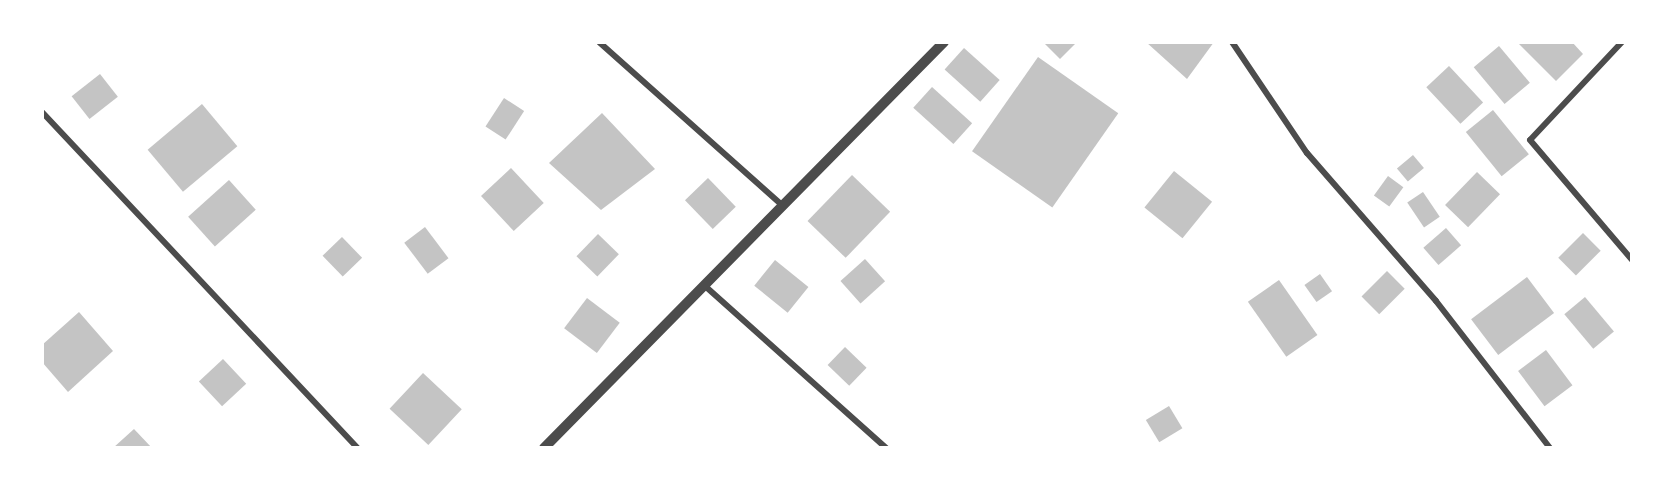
<!DOCTYPE html>
<style>
body{margin:0}
#map{position:relative;width:1674px;height:490px;overflow:hidden;background:#fff;font-family:"Public Sans",sans-serif}
div>[style]{position:absolute}
.building>*{inset:0;background:#c4c4c4;transform-origin:0 0}
.minor>*{height:6px;margin:-3px;padding:0 3px;transform-origin:3px;border-radius:3px;background:#4c4c4c}
.tertiary>*{height:10px;margin:-5px;padding:0 5px;transform-origin:5px;border-radius:5px;background:#4c4c4c}
span{translate:-50% -50%;white-space:nowrap;text-align:center;line-height:1.15;-webkit-text-stroke:4.5px #fff;paint-order:stroke}
.frame{position:absolute;inset:0;border:44px solid #fff;pointer-events:none}
</style>
<div id="map">
<div class="building">
<div style="clip-path:polygon(1043px 42px,1077px 42px,1060px 59px)"></div>
<div style="clip-path:polygon(1146px 42px,1214px 42px,1187px 79px)"></div>
<div style="clip-path:polygon(1517px 42px,1572px 42px,1583px 54px,1556px 81px)"></div>
<div style="left:1499px;top:46px;width:48px;height:33px;rotate:50deg"></div>
<div style="left:964px;top:48px;width:48px;height:29px;rotate:42deg"></div>
<div style="left:1038px;top:57px;width:98px;height:115px;rotate:35deg"></div>
<div style="left:1449px;top:66px;width:50px;height:31px;rotate:47deg"></div>
<div style="left:100px;top:74px;width:29px;height:36px;rotate:52deg"></div>
<div style="left:932px;top:87px;width:54px;height:28px;rotate:42deg"></div>
<div style="left:504px;top:98px;width:24px;height:34px;rotate:33deg"></div>
<div style="left:202px;top:104px;width:55px;height:71px;rotate:50deg"></div>
<div style="left:1493px;top:110px;width:57px;height:35px;rotate:51deg"></div>
<div style="clip-path:polygon(602px 113px,655px 169px,601px 210px,549px 163px)"></div>
<div style="left:1413px;top:155px;width:17px;height:21px;rotate:50deg"></div>
<div style="left:511px;top:168px;width:48px;height:41px;rotate:47deg"></div>
<div style="left:1174px;top:171px;width:49px;height:47px;rotate:39deg"></div>
<div style="left:1477px;top:172px;width:32px;height:46px;rotate:44deg"></div>
<div style="left:852px;top:175px;width:53px;height:64px;rotate:44deg"></div>
<div style="left:1388px;top:176px;width:19px;height:24px;rotate:36deg"></div>
<div style="left:708px;top:178px;width:40px;height:32px;rotate:46deg"></div>
<div style="left:229px;top:180px;width:40px;height:55px;rotate:48deg"></div>
<div style="left:1423px;top:192px;width:30px;height:19px;rotate:56deg"></div>
<div style="left:425px;top:227px;width:39px;height:26px;rotate:53deg"></div>
<div style="left:1446px;top:228px;width:23px;height:30px;rotate:49deg"></div>
<div style="left:1583px;top:233px;width:25px;height:35px;rotate:45deg"></div>
<div style="left:598px;top:234px;width:29px;height:31px;rotate:44deg"></div>
<div style="left:342px;top:237px;width:29px;height:27px;rotate:46deg"></div>
<div style="left:865px;top:259px;width:30px;height:33px;rotate:48deg"></div>
<div style="left:775px;top:260px;width:43px;height:33px;rotate:39deg"></div>
<div style="left:1387px;top:271px;width:25px;height:36px;rotate:45deg"></div>
<div style="left:1320px;top:274px;width:21px;height:19px;rotate:55deg"></div>
<div style="left:1527px;top:277px;width:45px;height:70px;rotate:53deg"></div>
<div style="left:1279px;top:280px;width:67px;height:38px;rotate:55deg"></div>
<div style="left:1585px;top:297px;width:45px;height:27px;rotate:50deg"></div>
<div style="left:587px;top:298px;width:41px;height:38px;rotate:37deg"></div>
<div style="clip-path:polygon(79px 312px,113px 351px,68px 392px,42px 362px,42px 345px)"></div>
<div style="left:845px;top:347px;width:30px;height:25px;rotate:44deg"></div>
<div style="left:1546px;top:350px;width:44px;height:35px;rotate:53deg"></div>
<div style="left:223px;top:359px;width:34px;height:33px;rotate:47deg"></div>
<div style="left:423px;top:373px;width:53px;height:49px;rotate:43deg"></div>
<div style="left:1169px;top:406px;width:26px;height:27px;rotate:59deg"></div>
<div style="clip-path:polygon(134px 429px,152px 448px,113px 448px)"></div>
</div>
<div class="minor">
<div style="left:599px;top:42px;width:245px;rotate:41.7deg"></div>
<div style="left:1232px;top:42px;width:134px;rotate:56deg"></div>
<div style="left:1307px;top:153px;width:196px;rotate:48.9deg"></div>
<div style="left:1436px;top:301px;width:186px;rotate:52.2deg"></div>
<div style="left:1622px;top:42px;width:134px;rotate:133.2deg"></div>
<div style="left:1530px;top:140px;width:157px;rotate:49.6deg"></div>
<div style="left:42px;top:112px;width:461px;rotate:46.8deg"></div>
<div style="left:705px;top:286px;width:243px;rotate:41.8deg"></div>
</div>
<div class="tertiary">
<div style="left:544px;top:448px;width:570px;rotate:-45.43deg"></div>
</div>
<div class="frame"></div>
</div>
